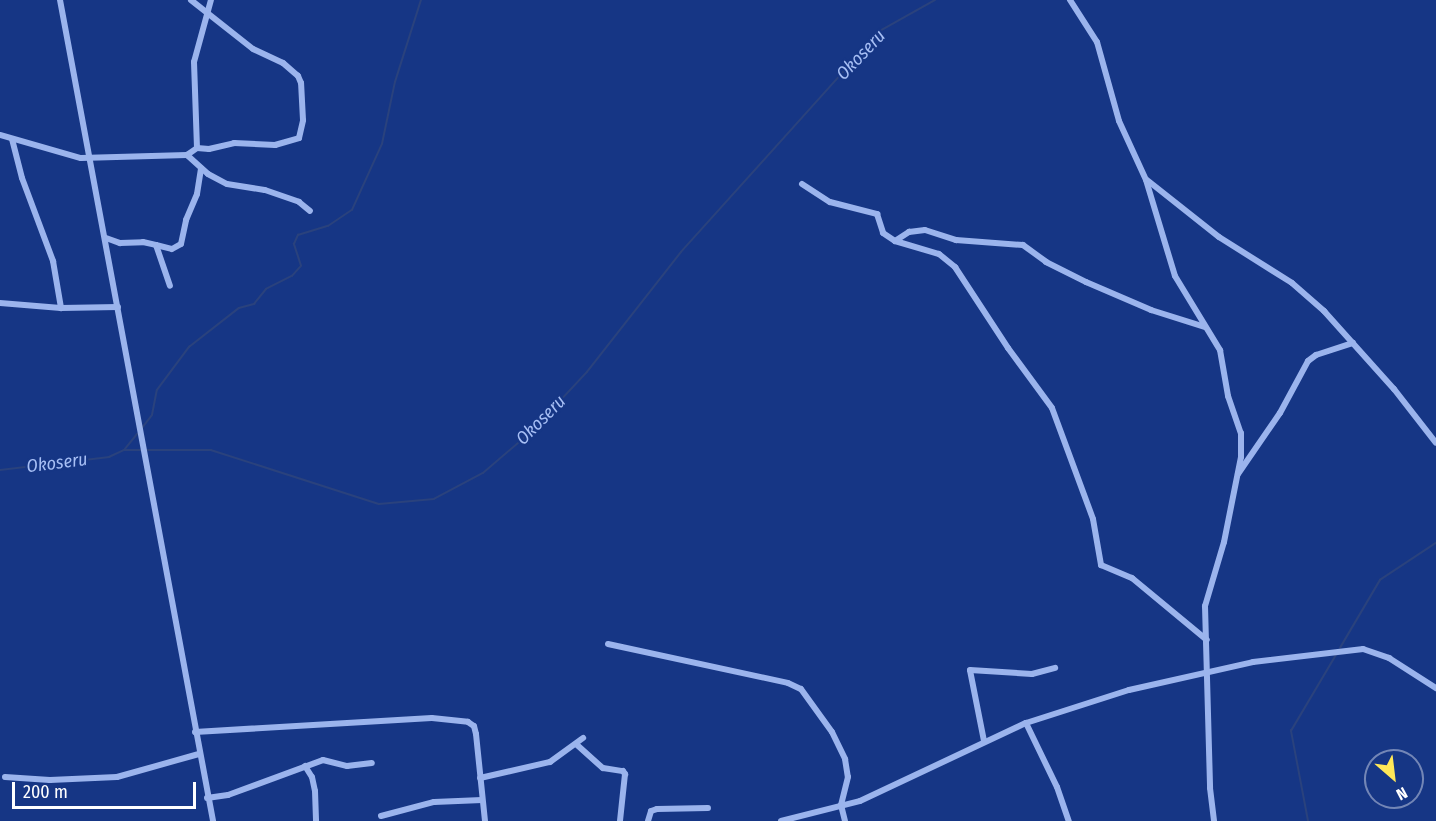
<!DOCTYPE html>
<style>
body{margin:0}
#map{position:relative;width:1436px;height:821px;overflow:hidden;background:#163685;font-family:"Fira Sans Condensed",sans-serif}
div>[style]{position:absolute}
.stream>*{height:1.5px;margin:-0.75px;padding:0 0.75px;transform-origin:0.75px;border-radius:0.75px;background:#2a427d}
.minor>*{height:6px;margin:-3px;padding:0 3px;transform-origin:3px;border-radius:3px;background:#9bb4ed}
span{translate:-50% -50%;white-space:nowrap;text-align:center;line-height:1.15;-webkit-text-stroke:4.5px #163685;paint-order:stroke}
.water-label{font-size:18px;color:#a7bff5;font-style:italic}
.north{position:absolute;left:1364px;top:749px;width:60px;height:60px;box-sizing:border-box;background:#163685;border:2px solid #7386b6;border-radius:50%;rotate:152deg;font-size:16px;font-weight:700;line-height:24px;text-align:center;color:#fff}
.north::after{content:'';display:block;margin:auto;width:21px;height:27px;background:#ffe858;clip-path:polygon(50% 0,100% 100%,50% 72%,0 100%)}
.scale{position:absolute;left:12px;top:782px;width:184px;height:27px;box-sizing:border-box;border:3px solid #fff;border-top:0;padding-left:8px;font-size:18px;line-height:21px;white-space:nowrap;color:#fff;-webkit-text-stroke:4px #163685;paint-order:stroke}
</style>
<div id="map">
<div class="stream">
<div style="left:142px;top:428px;width:16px;rotate:-52deg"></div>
<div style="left:152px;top:415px;width:25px;rotate:-79deg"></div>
<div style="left:157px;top:390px;width:54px;rotate:-53.3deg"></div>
<div style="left:189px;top:347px;width:63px;rotate:-38deg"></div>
<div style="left:239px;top:308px;width:16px;rotate:-15deg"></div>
<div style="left:254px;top:304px;width:19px;rotate:-51deg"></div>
<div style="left:266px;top:289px;width:29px;rotate:-27deg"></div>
<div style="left:292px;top:276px;width:13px;rotate:-48deg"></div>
<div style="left:301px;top:266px;width:23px;rotate:-108deg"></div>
<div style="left:294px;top:244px;width:10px;rotate:-66deg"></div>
<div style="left:298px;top:235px;width:31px;rotate:-17deg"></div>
<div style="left:328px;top:226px;width:29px;rotate:-34deg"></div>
<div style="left:352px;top:210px;width:72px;rotate:-65.6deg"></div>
<div style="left:382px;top:144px;width:63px;rotate:-78.2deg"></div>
<div style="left:395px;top:82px;width:86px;rotate:-72.4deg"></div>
<div style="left:125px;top:449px;width:19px;rotate:-51deg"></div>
<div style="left:146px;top:450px;width:65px"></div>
<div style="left:211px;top:450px;width:176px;rotate:17.8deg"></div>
<div style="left:379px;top:504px;width:55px;rotate:-5.2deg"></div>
<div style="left:434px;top:499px;width:55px;rotate:-28deg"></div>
<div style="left:483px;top:473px;width:63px;rotate:-40.5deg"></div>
<div style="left:531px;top:432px;width:82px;rotate:-47deg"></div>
<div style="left:587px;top:372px;width:152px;rotate:-51.9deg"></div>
<div style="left:681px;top:252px;width:297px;rotate:-48deg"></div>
<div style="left:880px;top:31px;width:63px;rotate:-29.4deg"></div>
<div style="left:0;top:470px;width:110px;rotate:-6.8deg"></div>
<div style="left:109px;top:457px;width:17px;rotate:-25deg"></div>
<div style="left:124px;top:450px;width:17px"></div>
<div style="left:1340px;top:648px;width:79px;rotate:-59.5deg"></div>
<div style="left:1380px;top:580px;width:67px;rotate:-33.5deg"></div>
<div style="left:1308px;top:821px;width:92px;rotate:-100.7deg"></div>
<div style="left:1291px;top:731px;width:88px;rotate:-59.4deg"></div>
</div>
<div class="minor">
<div style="left:60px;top:0;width:835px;rotate:79.44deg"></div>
<div style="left:1070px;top:0;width:50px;rotate:57.3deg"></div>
<div style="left:1097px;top:42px;width:82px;rotate:74.4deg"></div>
<div style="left:1119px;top:121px;width:65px;rotate:65.4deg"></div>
<div style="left:1146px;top:180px;width:100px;rotate:73.2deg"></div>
<div style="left:1175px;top:276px;width:87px;rotate:58.7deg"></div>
<div style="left:1220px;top:350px;width:47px;rotate:80.1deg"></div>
<div style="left:1228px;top:396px;width:39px;rotate:71deg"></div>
<div style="left:1241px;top:433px;width:24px;rotate:90deg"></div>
<div style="left:1241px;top:457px;width:87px;rotate:101.3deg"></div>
<div style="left:1224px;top:542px;width:67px;rotate:106.5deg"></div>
<div style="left:1205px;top:606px;width:182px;rotate:88.4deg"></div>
<div style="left:1210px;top:788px;width:33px;rotate:83deg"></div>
<div style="left:0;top:135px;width:84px;rotate:15.9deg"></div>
<div style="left:81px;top:158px;width:106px;rotate:-1.6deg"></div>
<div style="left:187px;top:155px;width:12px;rotate:-35deg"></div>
<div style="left:197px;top:148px;width:12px;rotate:5deg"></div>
<div style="left:209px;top:149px;width:26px;rotate:-13deg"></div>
<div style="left:234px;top:143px;width:41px;rotate:2.8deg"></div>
<div style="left:275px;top:145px;width:25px;rotate:-16deg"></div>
<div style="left:299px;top:138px;width:18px;rotate:-77deg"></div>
<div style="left:303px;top:120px;width:37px;rotate:-93deg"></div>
<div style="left:301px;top:83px;width:8px;rotate:-113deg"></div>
<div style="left:298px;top:76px;width:20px;rotate:-139deg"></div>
<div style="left:283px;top:63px;width:33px;rotate:-155deg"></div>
<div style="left:253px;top:49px;width:79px;rotate:-141.7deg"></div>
<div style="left:12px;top:139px;width:40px;rotate:75.6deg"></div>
<div style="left:22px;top:178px;width:89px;rotate:69.5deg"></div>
<div style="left:53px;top:261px;width:48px;rotate:80.3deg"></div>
<div style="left:197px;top:148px;width:86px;rotate:-92deg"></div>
<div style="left:194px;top:62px;width:64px;rotate:-74.7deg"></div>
<div style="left:187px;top:155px;width:28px;rotate:42deg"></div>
<div style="left:208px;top:174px;width:21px;rotate:28deg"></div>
<div style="left:227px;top:184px;width:38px;rotate:9deg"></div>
<div style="left:265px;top:190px;width:36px;rotate:19deg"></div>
<div style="left:299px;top:202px;width:14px;rotate:39deg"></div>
<div style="left:1147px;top:180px;width:92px;rotate:38.4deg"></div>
<div style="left:1219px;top:237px;width:86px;rotate:32.2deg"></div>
<div style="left:1292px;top:283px;width:43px;rotate:41.2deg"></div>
<div style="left:1324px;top:311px;width:105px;rotate:48.1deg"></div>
<div style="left:1394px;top:389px;width:68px;rotate:52.1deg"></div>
<div style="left:802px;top:184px;width:33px;rotate:33deg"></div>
<div style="left:830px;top:202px;width:49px;rotate:14.3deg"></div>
<div style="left:877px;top:214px;width:20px;rotate:72deg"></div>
<div style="left:883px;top:233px;width:14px;rotate:34deg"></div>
<div style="left:895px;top:241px;width:46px;rotate:16.5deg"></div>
<div style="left:939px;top:254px;width:21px;rotate:39deg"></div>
<div style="left:955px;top:267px;width:97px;rotate:56.8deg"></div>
<div style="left:1008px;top:348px;width:74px;rotate:53.7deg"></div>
<div style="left:1052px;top:408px;width:118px;rotate:69.7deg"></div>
<div style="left:1093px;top:519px;width:47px;rotate:80.1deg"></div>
<div style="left:1101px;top:565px;width:34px;rotate:23deg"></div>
<div style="left:1132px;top:578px;width:97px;rotate:39.6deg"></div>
<div style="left:106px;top:238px;width:15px;rotate:20deg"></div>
<div style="left:120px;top:243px;width:23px;rotate:-2deg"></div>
<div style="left:143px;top:242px;width:13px;rotate:13deg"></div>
<div style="left:156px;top:245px;width:43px;rotate:71.1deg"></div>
<div style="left:895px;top:241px;width:17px;rotate:-33deg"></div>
<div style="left:909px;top:232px;width:16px;rotate:-7deg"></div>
<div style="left:925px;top:230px;width:33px;rotate:18deg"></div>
<div style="left:956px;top:240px;width:67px;rotate:4.3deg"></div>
<div style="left:1023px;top:245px;width:29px;rotate:36deg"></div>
<div style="left:1046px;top:262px;width:45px;rotate:26.6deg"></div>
<div style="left:1086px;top:282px;width:71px;rotate:23.3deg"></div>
<div style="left:1151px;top:310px;width:57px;rotate:17.5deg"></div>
<div style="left:156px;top:245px;width:16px;rotate:14deg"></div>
<div style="left:172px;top:249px;width:10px;rotate:-29deg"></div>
<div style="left:181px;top:244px;width:25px;rotate:-78deg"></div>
<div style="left:186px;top:220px;width:28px;rotate:-67deg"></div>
<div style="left:197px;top:194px;width:26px;rotate:-81deg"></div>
<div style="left:0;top:303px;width:61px;rotate:4.7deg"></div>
<div style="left:61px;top:308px;width:57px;rotate:-1deg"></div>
<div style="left:1238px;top:474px;width:74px;rotate:-55.5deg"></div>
<div style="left:1280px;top:413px;width:59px;rotate:-61.7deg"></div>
<div style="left:1308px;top:361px;width:10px;rotate:-37deg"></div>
<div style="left:1316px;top:355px;width:39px;rotate:-18deg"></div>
<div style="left:608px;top:644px;width:184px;rotate:12.2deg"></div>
<div style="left:788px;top:683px;width:14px;rotate:25deg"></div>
<div style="left:801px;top:689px;width:53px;rotate:54.2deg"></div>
<div style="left:832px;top:732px;width:30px;rotate:64deg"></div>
<div style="left:845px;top:759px;width:18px;rotate:81deg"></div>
<div style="left:848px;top:777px;width:29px;rotate:104deg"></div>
<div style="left:841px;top:805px;width:16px;rotate:76deg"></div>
<div style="left:1026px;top:723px;width:71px;rotate:64.2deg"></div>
<div style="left:1057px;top:787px;width:36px;rotate:71deg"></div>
<div style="left:195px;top:732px;width:237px;rotate:-3.4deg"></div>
<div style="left:432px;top:718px;width:36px;rotate:6deg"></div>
<div style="left:468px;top:722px;width:7px;rotate:34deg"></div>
<div style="left:474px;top:726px;width:8px;rotate:76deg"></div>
<div style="left:476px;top:734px;width:87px;rotate:84.1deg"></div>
<div style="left:984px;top:741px;width:72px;rotate:-101.2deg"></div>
<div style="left:970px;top:670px;width:62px;rotate:3.7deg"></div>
<div style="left:1032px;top:674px;width:24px;rotate:-15deg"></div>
<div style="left:576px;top:744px;width:36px;rotate:42deg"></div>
<div style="left:603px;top:768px;width:20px;rotate:9deg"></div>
<div style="left:623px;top:771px;width:4px;rotate:56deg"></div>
<div style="left:625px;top:774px;width:47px;rotate:96.1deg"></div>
<div style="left:305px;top:766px;width:13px;rotate:58deg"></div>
<div style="left:312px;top:777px;width:14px;rotate:78deg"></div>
<div style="left:315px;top:791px;width:30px;rotate:88deg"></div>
<div style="left:5px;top:777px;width:45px;rotate:3.8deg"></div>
<div style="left:50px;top:780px;width:67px;rotate:-2.6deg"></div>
<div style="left:117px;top:777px;width:85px;rotate:-15.7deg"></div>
<div style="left:480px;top:778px;width:72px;rotate:-12.9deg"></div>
<div style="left:550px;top:762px;width:41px;rotate:-36deg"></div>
<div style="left:207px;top:798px;width:21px;rotate:-8deg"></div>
<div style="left:228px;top:795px;width:101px;rotate:-20.2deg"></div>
<div style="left:323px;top:760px;width:25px;rotate:14deg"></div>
<div style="left:347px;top:766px;width:25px;rotate:-7deg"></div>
<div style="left:381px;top:816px;width:55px;rotate:-14.8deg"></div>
<div style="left:434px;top:802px;width:48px;rotate:-2.4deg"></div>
<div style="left:648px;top:821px;width:10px;rotate:-73deg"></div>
<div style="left:651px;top:811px;width:6px;rotate:-18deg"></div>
<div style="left:657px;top:809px;width:51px;rotate:-1.1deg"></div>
<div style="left:781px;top:821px;width:81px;rotate:-14.2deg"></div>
<div style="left:860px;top:801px;width:183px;rotate:-25.2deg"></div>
<div style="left:1026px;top:723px;width:108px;rotate:-17.8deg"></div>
<div style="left:1129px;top:690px;width:127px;rotate:-12.7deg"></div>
<div style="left:1253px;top:662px;width:111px;rotate:-6.7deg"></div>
<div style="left:1363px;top:649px;width:28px;rotate:19deg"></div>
<div style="left:1389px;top:658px;width:56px;rotate:32.6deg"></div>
</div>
<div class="water-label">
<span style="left:861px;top:55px;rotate:-46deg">Okoseru</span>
<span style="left:541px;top:420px;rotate:-45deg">Okoseru</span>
<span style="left:57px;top:463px;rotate:-7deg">Okoseru</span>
</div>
<div class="north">N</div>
<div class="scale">200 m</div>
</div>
